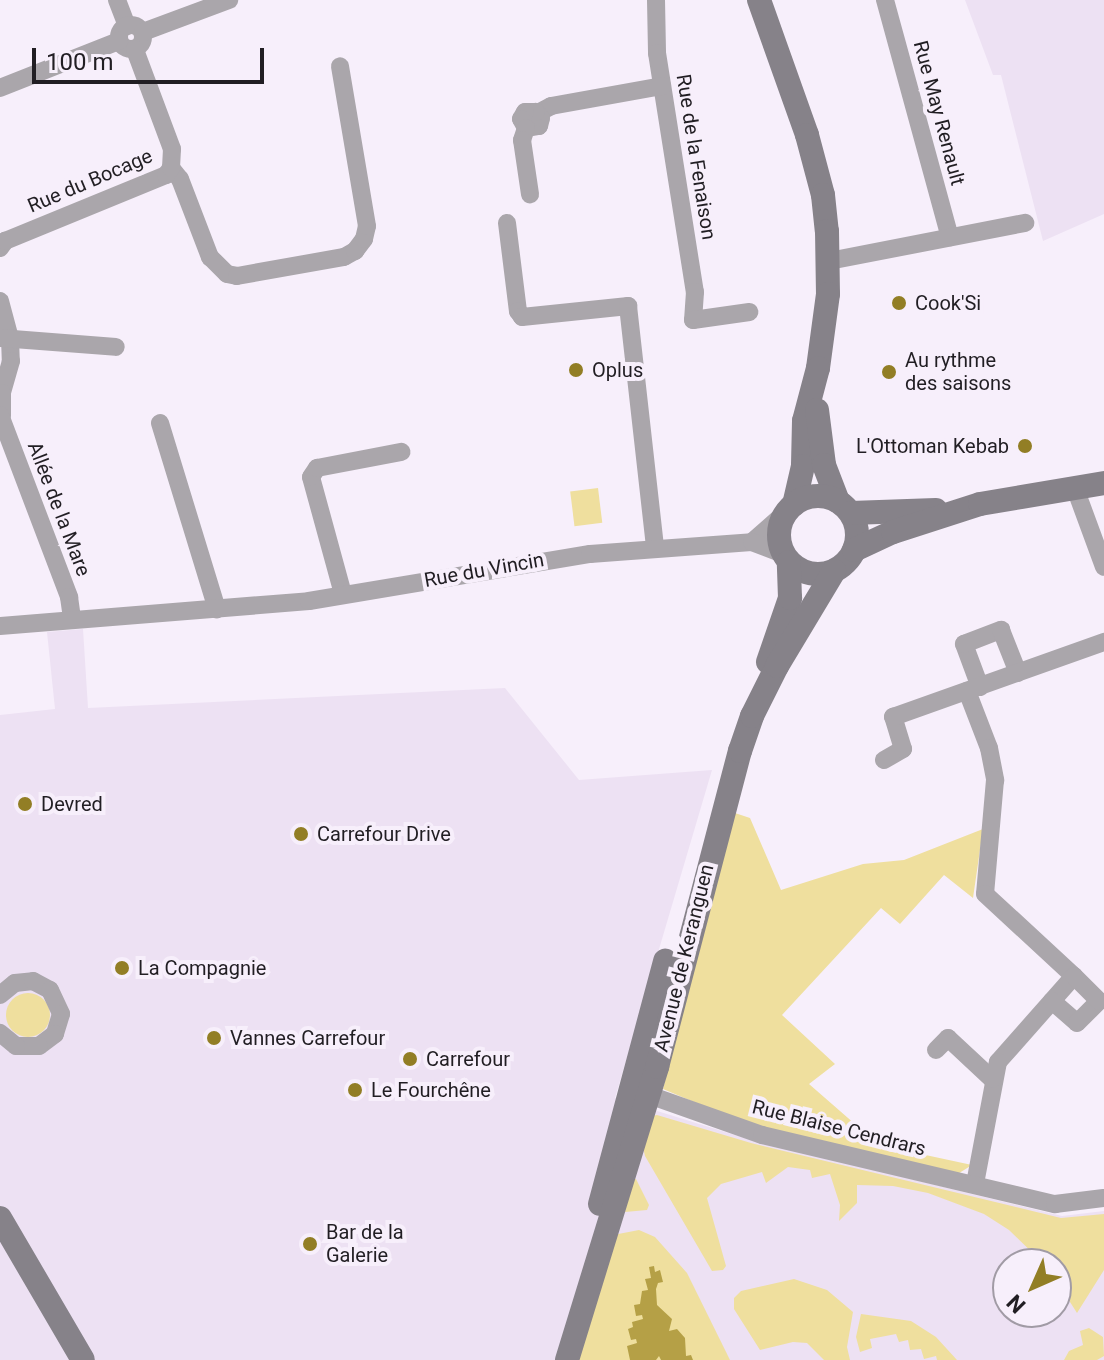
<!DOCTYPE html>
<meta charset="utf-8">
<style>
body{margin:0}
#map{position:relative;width:1104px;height:1360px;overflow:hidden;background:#f7effb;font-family:Roboto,sans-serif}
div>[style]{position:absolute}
.built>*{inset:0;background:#ede1f3}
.green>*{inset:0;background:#efdf9e;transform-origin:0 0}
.round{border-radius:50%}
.water>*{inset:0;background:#b5a046}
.street>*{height:18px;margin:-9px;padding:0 9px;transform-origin:9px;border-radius:9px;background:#aaa6ab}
.street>.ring{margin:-9px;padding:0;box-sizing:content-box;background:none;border:18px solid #aaa6ab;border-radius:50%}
.secondary>*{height:24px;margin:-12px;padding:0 12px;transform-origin:12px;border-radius:12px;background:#868289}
.secondary>.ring{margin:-12px;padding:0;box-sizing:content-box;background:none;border:24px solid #868289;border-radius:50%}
.dots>*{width:22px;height:22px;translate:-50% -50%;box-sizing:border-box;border:4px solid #f7effb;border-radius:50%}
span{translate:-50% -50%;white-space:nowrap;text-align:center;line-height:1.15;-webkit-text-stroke:8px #f7effb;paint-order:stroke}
.street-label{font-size:20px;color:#211e23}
.poi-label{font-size:20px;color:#211e23}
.left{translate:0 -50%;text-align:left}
.right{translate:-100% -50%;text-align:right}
.north{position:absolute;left:992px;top:1248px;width:80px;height:80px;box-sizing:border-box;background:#f7effb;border:2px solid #a19ba5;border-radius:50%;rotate:225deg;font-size:22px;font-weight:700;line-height:32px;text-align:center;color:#211e23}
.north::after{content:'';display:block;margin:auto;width:28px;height:36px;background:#927e25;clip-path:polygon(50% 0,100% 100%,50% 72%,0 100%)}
.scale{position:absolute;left:32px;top:48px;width:232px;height:36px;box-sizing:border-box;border:4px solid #211e23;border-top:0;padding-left:10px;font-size:24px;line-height:28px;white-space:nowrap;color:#211e23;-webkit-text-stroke:6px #f7effb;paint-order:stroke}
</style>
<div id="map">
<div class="built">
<div style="clip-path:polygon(965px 0,1104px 0,1104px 214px,1043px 241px,1001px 75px,993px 75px)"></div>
<div style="clip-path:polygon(evenodd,83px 629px,88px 708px,505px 688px,579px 780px,712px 770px,615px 1098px,748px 1139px,1062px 1216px,1104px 1211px,1104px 1360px,0 1360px,0 715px,55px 709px,47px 632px,83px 629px,1008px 1264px,1056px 1264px,1056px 1312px,1008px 1312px,1008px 1264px)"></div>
</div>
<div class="green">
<div style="left:598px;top:488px;width:35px;height:28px;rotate:83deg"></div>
<div style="clip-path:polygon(732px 812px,750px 818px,781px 890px,863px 864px,904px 860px,983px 829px,973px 898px,944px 875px,900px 924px,881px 908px,782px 1015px,835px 1064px,809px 1084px,879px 1145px,972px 1165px,956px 1175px,756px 1128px,663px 1089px)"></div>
<div class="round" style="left:6px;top:993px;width:44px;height:44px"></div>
<div style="clip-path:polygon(657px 1115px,751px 1143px,1061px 1218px,1104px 1214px,1104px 1270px,1077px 1313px,1056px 1280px,1056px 1264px,1044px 1264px,1009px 1230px,984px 1214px,928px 1193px,893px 1186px,857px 1185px,857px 1203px,839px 1221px,840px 1205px,830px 1174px,812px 1178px,810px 1170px,788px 1167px,766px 1183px,762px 1172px,721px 1184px,707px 1198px,726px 1266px,723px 1270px,712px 1271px,645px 1156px,642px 1143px,652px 1116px)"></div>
<div style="clip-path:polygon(632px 1179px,636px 1179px,649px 1205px,647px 1210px,625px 1212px)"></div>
<div style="clip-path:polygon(639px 1230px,655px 1237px,687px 1273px,730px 1360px,578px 1360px,613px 1235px)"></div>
<div style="clip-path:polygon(794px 1279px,827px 1290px,853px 1312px,847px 1347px,850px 1360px,824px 1360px,807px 1343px,793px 1342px,760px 1350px,734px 1309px,734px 1298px,741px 1291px)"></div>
<div style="clip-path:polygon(861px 1314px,911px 1321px,936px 1337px,957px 1360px,937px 1360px,936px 1356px,924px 1359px,921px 1349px,910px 1350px,908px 1340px,899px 1342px,896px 1334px,870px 1339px,872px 1348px,860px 1352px,856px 1337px)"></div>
<div style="clip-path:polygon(1089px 1328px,1103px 1337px,1104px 1356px,1097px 1360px,1064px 1360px,1069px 1351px,1083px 1345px,1080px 1331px)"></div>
</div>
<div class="water">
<div style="clip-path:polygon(654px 1266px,655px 1272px,660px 1270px,663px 1282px,658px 1283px,656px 1289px,657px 1305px,672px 1319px,669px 1331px,677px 1329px,685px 1338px,686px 1356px,691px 1355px,693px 1360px,661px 1360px,659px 1356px,656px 1360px,630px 1360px,627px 1346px,637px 1343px,636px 1339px,631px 1340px,628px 1329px,633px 1327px,632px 1322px,643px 1319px,642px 1315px,636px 1316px,634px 1305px,640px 1304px,642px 1291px,648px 1290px,645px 1279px,651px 1278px,649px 1267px)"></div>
</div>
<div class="street">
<div style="left:117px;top:0;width:28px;rotate:69deg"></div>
<div style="left:656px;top:0;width:53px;rotate:88.9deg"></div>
<div style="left:657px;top:53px;width:242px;rotate:81deg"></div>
<div style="left:695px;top:292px;width:28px;rotate:94deg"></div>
<div style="left:693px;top:320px;width:57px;rotate:-8.1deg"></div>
<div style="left:885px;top:0;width:246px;rotate:74.7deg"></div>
<div class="ring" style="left:119px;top:25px;width:6px;height:6px"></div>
<div style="left:143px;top:32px;width:92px;rotate:-20.4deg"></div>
<div style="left:0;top:88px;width:128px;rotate:-21.6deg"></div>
<div style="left:538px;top:113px;width:15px;rotate:-28deg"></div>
<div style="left:551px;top:106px;width:113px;rotate:-10.2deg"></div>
<div style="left:526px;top:128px;width:13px;rotate:-9deg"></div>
<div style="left:539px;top:126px;width:8px;rotate:-76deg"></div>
<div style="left:541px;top:118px;width:8px;rotate:-130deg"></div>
<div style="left:536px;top:112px;width:11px;rotate:180deg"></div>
<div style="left:525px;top:112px;width:8px;rotate:120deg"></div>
<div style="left:521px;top:119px;width:10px;rotate:61deg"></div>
<div style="left:526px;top:128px;width:13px;rotate:108deg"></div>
<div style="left:522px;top:140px;width:55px;rotate:81.6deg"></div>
<div style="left:171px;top:168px;width:14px;rotate:51deg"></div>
<div style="left:180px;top:179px;width:84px;rotate:69deg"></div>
<div style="left:210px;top:257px;width:24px;rotate:45deg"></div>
<div style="left:227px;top:274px;width:10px;rotate:11deg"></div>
<div style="left:237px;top:276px;width:109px;rotate:-10.1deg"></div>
<div style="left:344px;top:257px;width:13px;rotate:-29deg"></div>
<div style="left:355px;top:251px;width:15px;rotate:-53deg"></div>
<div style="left:364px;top:239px;width:13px;rotate:-77deg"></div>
<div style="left:367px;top:226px;width:162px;rotate:-99.6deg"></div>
<div style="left:507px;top:223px;width:89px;rotate:82.9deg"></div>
<div style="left:518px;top:311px;width:7px;rotate:56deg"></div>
<div style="left:522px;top:317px;width:107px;rotate:-5.9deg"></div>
<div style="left:628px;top:306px;width:244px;rotate:83.6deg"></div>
<div style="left:0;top:248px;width:9px;rotate:-54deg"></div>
<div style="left:5px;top:241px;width:174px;rotate:-22.3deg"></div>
<div style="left:166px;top:175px;width:9px;rotate:-54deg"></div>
<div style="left:171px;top:168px;width:19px;rotate:-87deg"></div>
<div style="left:172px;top:149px;width:106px;rotate:-110.5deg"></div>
<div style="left:829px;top:261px;width:200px;rotate:-11deg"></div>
<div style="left:0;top:301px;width:38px;rotate:75deg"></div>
<div style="left:10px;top:338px;width:23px;rotate:88deg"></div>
<div style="left:11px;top:361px;width:33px;rotate:106deg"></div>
<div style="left:2px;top:393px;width:23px;rotate:90deg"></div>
<div style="left:0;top:338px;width:116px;rotate:4.4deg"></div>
<div style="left:0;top:415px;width:195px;rotate:69.2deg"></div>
<div style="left:69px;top:597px;width:22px;rotate:82deg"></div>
<div style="left:160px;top:423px;width:195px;rotate:73deg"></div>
<div style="left:1075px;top:488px;width:84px;rotate:69.8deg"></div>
<div style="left:752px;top:542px;width:45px;rotate:-41.4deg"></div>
<div style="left:343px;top:594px;width:121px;rotate:-105.3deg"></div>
<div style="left:311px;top:477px;width:11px;rotate:-56deg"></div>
<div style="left:317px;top:468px;width:86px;rotate:-10.8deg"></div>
<div style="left:0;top:626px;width:310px;rotate:-4.6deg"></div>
<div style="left:309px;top:601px;width:285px;rotate:-9.5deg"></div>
<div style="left:590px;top:554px;width:162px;rotate:-4.2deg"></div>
<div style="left:752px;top:542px;width:33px;rotate:21deg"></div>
<div style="left:980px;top:687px;width:46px;rotate:-110.4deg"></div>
<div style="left:964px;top:644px;width:40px;rotate:-21deg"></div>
<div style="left:1001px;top:630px;width:46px;rotate:68.4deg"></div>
<div style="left:967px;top:691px;width:61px;rotate:68.9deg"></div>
<div style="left:989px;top:748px;width:33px;rotate:79deg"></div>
<div style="left:995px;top:780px;width:114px;rotate:95deg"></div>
<div style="left:985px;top:894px;width:121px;rotate:42.7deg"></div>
<div style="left:1074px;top:976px;width:115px;rotate:131.5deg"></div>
<div style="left:998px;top:1062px;width:124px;rotate:100.7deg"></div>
<div style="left:884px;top:760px;width:22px;rotate:-30deg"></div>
<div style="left:903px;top:749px;width:34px;rotate:-107deg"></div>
<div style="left:893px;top:717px;width:224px;rotate:-19.6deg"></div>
<div style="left:0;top:995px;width:19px;rotate:-39deg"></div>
<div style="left:15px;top:983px;width:18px;rotate:-6deg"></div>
<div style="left:33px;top:981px;width:19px;rotate:28deg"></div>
<div style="left:50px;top:990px;width:26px;rotate:65deg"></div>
<div style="left:61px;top:1014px;width:21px;rotate:107deg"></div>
<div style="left:55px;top:1034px;width:20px;rotate:143deg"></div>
<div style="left:39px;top:1046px;width:23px;rotate:180deg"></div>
<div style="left:16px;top:1046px;width:21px;rotate:-141deg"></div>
<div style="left:1052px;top:1001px;width:33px;rotate:41deg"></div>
<div style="left:1077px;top:1023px;width:31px;rotate:-45deg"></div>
<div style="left:1099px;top:1001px;width:35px;rotate:-135deg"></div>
<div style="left:936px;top:1050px;width:17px;rotate:-45deg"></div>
<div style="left:948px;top:1038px;width:60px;rotate:43deg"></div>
<div style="left:649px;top:1095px;width:120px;rotate:19.5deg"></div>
<div style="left:762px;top:1135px;width:301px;rotate:13.3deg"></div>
<div style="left:1055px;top:1204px;width:49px;rotate:-7deg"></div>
</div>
<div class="secondary">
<div style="left:759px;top:0;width:143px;rotate:70.4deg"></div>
<div style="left:807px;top:135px;width:62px;rotate:75.1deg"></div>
<div style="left:823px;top:195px;width:36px;rotate:84deg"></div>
<div style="left:827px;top:231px;width:63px;rotate:89.1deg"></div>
<div style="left:828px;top:294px;width:75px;rotate:97.7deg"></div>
<div style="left:818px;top:368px;width:55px;rotate:104.8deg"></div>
<div style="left:804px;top:421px;width:45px;rotate:91.3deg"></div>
<div style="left:803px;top:466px;width:39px;rotate:103deg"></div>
<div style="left:817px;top:410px;width:55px;rotate:82.7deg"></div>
<div style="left:824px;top:465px;width:39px;rotate:69deg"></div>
<div class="ring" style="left:779px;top:496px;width:54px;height:54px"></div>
<div style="left:851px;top:513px;width:85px;rotate:-2deg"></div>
<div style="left:854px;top:550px;width:43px;rotate:-24.8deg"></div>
<div style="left:893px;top:532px;width:91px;rotate:-17.8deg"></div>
<div style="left:980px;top:504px;width:126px;rotate:-9.6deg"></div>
<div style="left:768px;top:662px;width:68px;rotate:-71deg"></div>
<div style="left:790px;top:598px;width:36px;rotate:-92deg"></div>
<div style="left:600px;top:1204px;width:252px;rotate:-75deg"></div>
<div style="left:0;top:1218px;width:164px;rotate:59.7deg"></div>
<div style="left:567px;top:1360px;width:307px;rotate:-72.9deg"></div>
<div style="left:657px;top:1067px;width:327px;rotate:-75.3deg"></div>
<div style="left:740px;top:751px;width:37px;rotate:-71deg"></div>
<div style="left:752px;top:716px;width:56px;rotate:-63.4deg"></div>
<div style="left:777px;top:666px;width:111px;rotate:-59deg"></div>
</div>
<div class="dots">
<div style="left:899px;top:303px;background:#927e25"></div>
<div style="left:576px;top:370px;background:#927e25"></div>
<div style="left:889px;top:372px;background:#927e25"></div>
<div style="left:1025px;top:446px;background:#927e25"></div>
<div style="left:25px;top:804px;background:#927e25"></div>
<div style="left:301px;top:834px;background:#927e25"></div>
<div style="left:122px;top:968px;background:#927e25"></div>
<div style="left:214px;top:1038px;background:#927e25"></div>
<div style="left:410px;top:1059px;background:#927e25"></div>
<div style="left:355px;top:1090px;background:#927e25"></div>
<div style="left:310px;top:1244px;background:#927e25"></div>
</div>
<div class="street-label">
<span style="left:939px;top:113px;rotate:75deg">Rue May Renault</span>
<span style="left:696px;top:157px;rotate:81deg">Rue de la Fenaison</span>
<span style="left:90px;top:181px;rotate:-23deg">Rue du Bocage</span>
<span style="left:59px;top:509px;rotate:69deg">Allée de la Mare</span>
<span style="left:484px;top:570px;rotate:-10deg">Rue du Vincin</span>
<span style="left:684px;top:958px;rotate:-76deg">Avenue de Keranguen</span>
<span style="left:839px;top:1128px;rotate:14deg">Rue Blaise Cendrars</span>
</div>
<div class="poi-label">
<span class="left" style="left:915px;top:303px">Cook'Si</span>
<span class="left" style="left:905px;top:372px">Au rythme<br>des saisons</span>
<span class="left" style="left:592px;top:370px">Oplus</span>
<span class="right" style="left:1009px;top:446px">L'Ottoman Kebab</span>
<span class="left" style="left:41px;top:804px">Devred</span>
<span class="left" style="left:317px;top:834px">Carrefour Drive</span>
<span class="left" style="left:138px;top:968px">La Compagnie</span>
<span class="left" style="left:230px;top:1038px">Vannes Carrefour</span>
<span class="left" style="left:426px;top:1059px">Carrefour</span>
<span class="left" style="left:371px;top:1090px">Le Fourchêne</span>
<span class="left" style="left:326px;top:1244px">Bar de la<br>Galerie</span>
</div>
<div class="north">N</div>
<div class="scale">100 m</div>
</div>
